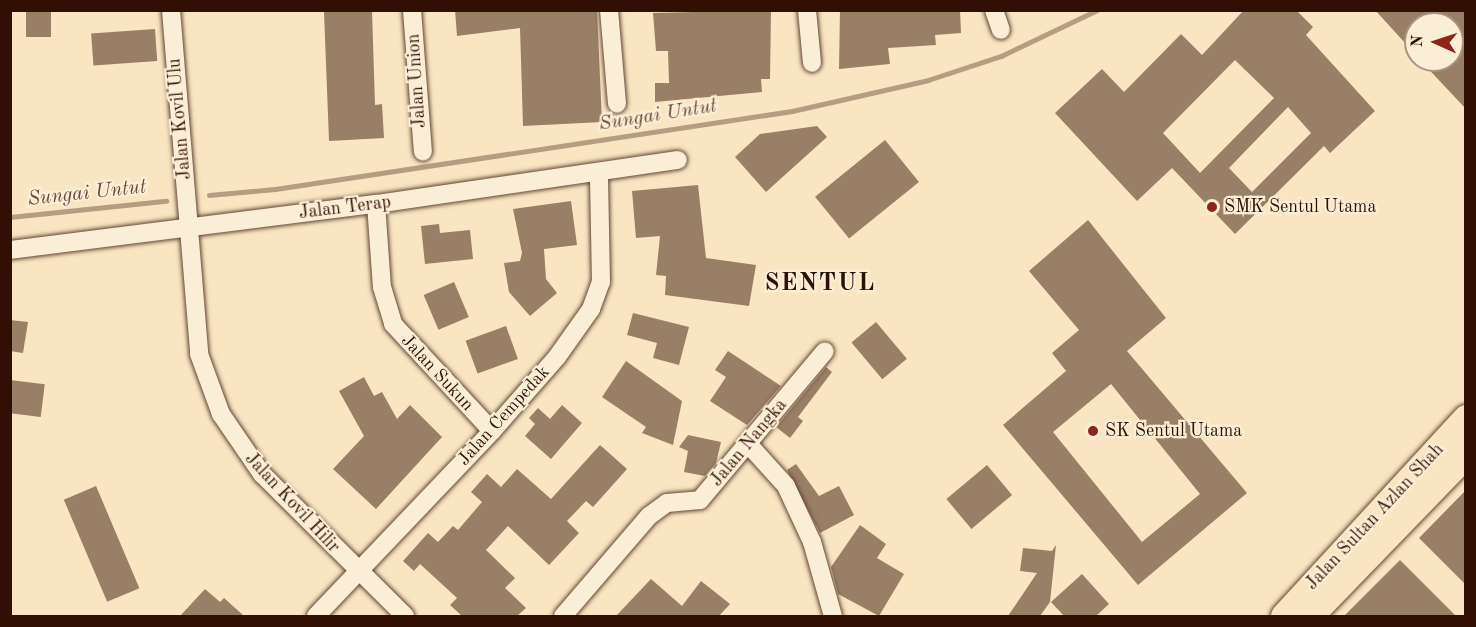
<!DOCTYPE html>
<style>
body{margin:0}
#map{position:relative;width:1476px;height:627px;overflow:hidden;background:#f9e5c2;font-family:"Old Standard TT",serif}
div>[style]{position:absolute}
.stream>*{height:5px;margin:-2.5px;padding:0 2.5px;transform-origin:2.5px;border-radius:2.5px;background:#b59d81}
.building>*{inset:0;background:#997f66;transform-origin:0 0}
.roads{filter:drop-shadow(0 0 2px #634533) drop-shadow(0 0 2px #634533)}
.street>*{height:18px;margin:-9px;padding:0 9px;transform-origin:9px;border-radius:9px;background:#fbeed7}
.primary>*{height:27px;margin:-13.5px;padding:0 13.5px;transform-origin:13.5px;border-radius:13.5px;background:#f9e5c2}
.dots>*{width:16px;height:16px;translate:-50% -50%;box-sizing:border-box;border:3px solid #fbeed7;border-radius:50%}
span{translate:-50% -50%;white-space:nowrap;text-align:center;line-height:1.15;-webkit-text-stroke:4.5px #fbeed7;paint-order:stroke}
.street-label{font-size:18px;color:#311003}
.poi-label{font-size:18px;color:#311003}
.left{translate:0 -50%;text-align:left}
.water-label{font-size:20px;color:#664835;font-style:italic}
.district-label{font-size:24px;color:#311003;font-weight:700;letter-spacing:1.5px}
.frame{position:absolute;inset:0;border:12px solid #311003;pointer-events:none}
.north{position:absolute;left:1404px;top:12px;width:60px;height:60px;box-sizing:border-box;background:#fbeed7;border:2px solid #aa9582;border-radius:50%;rotate:273deg;font-size:16px;font-weight:700;line-height:24px;text-align:center;color:#311003}
.north::after{content:'';display:block;margin:auto;width:21px;height:27px;background:#8f2418;clip-path:polygon(50% 0,100% 100%,50% 72%,0 100%)}
</style>
<div id="map">
<div class="stream">
<div style="left:209px;top:195px;width:66px;rotate:-5.2deg"></div>
<div style="left:275px;top:189px;width:523px;rotate:-8.58deg"></div>
<div style="left:792px;top:111px;width:139px;rotate:-12.8deg"></div>
<div style="left:928px;top:80px;width:77px;rotate:-18.2deg"></div>
<div style="left:1001px;top:56px;width:106px;rotate:-25.6deg"></div>
<div style="left:10px;top:217px;width:157px;rotate:-5.9deg"></div>
</div>
<div class="building">
<div style="left:26px;top:10px;width:25px;height:27px"></div>
<div style="clip-path:polygon(372px 10px,375px 105px,382px 104px,384px 138px,329px 141px,324px 12px)"></div>
<div style="clip-path:polygon(455px 10px,597px 10px,602px 122px,523px 126px,520px 28px,457px 36px)"></div>
<div style="clip-path:polygon(771px 10px,770px 79px,761px 79px,762px 92px,655px 102px,655px 83px,669px 83px,668px 51px,656px 51px,653px 13px)"></div>
<div style="clip-path:polygon(840px 10px,960px 10px,961px 33px,935px 35px,936px 45px,888px 48px,890px 64px,839px 69px)"></div>
<div style="clip-path:polygon(evenodd,1244px 10px,1296px 10px,1313px 27px,1306px 35px,1375px 111px,1330px 153px,1324px 146px,1235px 234px,1172px 168px,1137px 201px,1055px 113px,1102px 69px,1124px 92px,1181px 34px,1202px 55px,1244px 10px,1235px 60px,1274px 98px,1200px 173px,1163px 133px,1235px 60px,1244px 10px,1288px 107px,1311px 133px,1252px 192px,1229px 168px,1288px 107px)"></div>
<div style="clip-path:polygon(1375px 10px,1466px 10px,1466px 109px,1420px 60px,1452px 60px,1452px 24px,1416px 24px,1416px 55px)"></div>
<div style="left:155px;top:29px;width:32px;height:64px;rotate:86deg"></div>
<div style="clip-path:polygon(817px 126px,827px 137px,766px 192px,735px 157px,760px 134px)"></div>
<div style="left:885px;top:140px;width:54px;height:90px;rotate:51deg"></div>
<div style="clip-path:polygon(698px 185px,706px 258px,756px 265px,749px 306px,665px 295px,666px 276px,656px 275px,660px 236px,636px 238px,632px 191px)"></div>
<div style="clip-path:polygon(571px 201px,577px 245px,544px 249px,546px 279px,557px 293px,530px 316px,509px 292px,504px 263px,520px 261px,522px 253px,513px 209px)"></div>
<div style="clip-path:polygon(evenodd,1088px 220px,1166px 318px,1127px 351px,1247px 493px,1138px 585px,1003px 425px,1066px 371px,1052px 353px,1079px 330px,1029px 271px,1088px 220px,1111px 384px,1200px 494px,1142px 542px,1053px 432px,1111px 384px)"></div>
<div style="clip-path:polygon(439px 224px,440px 233px,470px 230px,473px 259px,425px 264px,421px 226px)"></div>
<div style="left:454px;top:282px;width:38px;height:33px;rotate:67deg"></div>
<div style="clip-path:polygon(633px 313px,689px 327px,679px 365px,653px 358px,657px 343px,627px 335px)"></div>
<div style="clip-path:polygon(10px 320px,28px 322px,23px 353px,10px 351px)"></div>
<div style="left:876px;top:322px;width:48px;height:32px;rotate:50deg"></div>
<div style="left:506px;top:326px;width:35px;height:43px;rotate:70deg"></div>
<div style="clip-path:polygon(728px 351px,781px 386px,747px 425px,710px 401px,726px 377px,715px 370px)"></div>
<div style="clip-path:polygon(626px 361px,682px 401px,673px 445px,642px 433px,646px 427px,602px 397px)"></div>
<div style="clip-path:polygon(826px 367px,832px 372px,798px 417px,803px 421px,790px 438px,776px 427px)"></div>
<div style="clip-path:polygon(364px 377px,374px 396px,382px 392px,397px 419px,410px 405px,442px 437px,376px 509px,333px 469px,364px 436px,339px 391px)"></div>
<div style="left:10px;top:380px;width:35px;height:33px;rotate:7deg"></div>
<div style="clip-path:polygon(562px 405px,582px 423px,551px 459px,525px 436px,535px 424px,529px 418px,538px 408px,550px 419px)"></div>
<div style="clip-path:polygon(688px 435px,721px 442px,716px 463px,705px 476px,684px 472px,688px 451px,679px 447px)"></div>
<div style="clip-path:polygon(600px 445px,627px 469px,593px 507px,586px 501px,567px 521px,579px 533px,549px 565px,508px 526px,486px 550px,515px 578px,505px 588px,526px 608px,517px 616px,462px 616px,450px 605px,457px 598px,420px 564px,414px 571px,403px 561px,428px 533px,438px 542px,453px 526px,458px 530px,482px 502px,471px 492px,487px 474px,501px 487px,517px 469px,551px 499px)"></div>
<div style="clip-path:polygon(796px 464px,819px 496px,839px 486px,854px 515px,820px 533px,787px 470px)"></div>
<div style="left:987px;top:465px;width:39px;height:53px;rotate:50deg"></div>
<div style="left:96px;top:486px;width:111px;height:35px;rotate:67deg"></div>
<div style="clip-path:polygon(1466px 490px,1466px 585px,1419px 538px)"></div>
<div style="clip-path:polygon(860px 525px,886px 544px,877px 558px,904px 574px,879px 616px,838px 594px,831px 567px)"></div>
<div style="clip-path:polygon(1056px 545px,1050px 602px,1040px 616px,1008px 616px,1037px 573px,1020px 571px,1023px 548px,1052px 551px)"></div>
<div style="clip-path:polygon(1400px 560px,1456px 616px,1344px 616px)"></div>
<div style="clip-path:polygon(1082px 574px,1109px 604px,1096px 616px,1064px 616px,1051px 602px)"></div>
<div style="clip-path:polygon(651px 579px,682px 606px,701px 581px,730px 604px,719px 616px,616px 616px)"></div>
<div style="clip-path:polygon(205px 589px,220px 602px,224px 598px,244px 616px,180px 616px)"></div>
</div>
<div class="roads">
<div class="street">
<div style="left:171px;top:10px;width:345px;rotate:85.3deg"></div>
<div style="left:199px;top:354px;width:64px;rotate:69.9deg"></div>
<div style="left:221px;top:414px;width:73px;rotate:55.7deg"></div>
<div style="left:262px;top:474px;width:202px;rotate:44.8deg"></div>
<div style="left:412px;top:10px;width:142px;rotate:85.6deg"></div>
<div style="left:609px;top:10px;width:94px;rotate:85.1deg"></div>
<div style="left:807px;top:10px;width:53px;rotate:84.6deg"></div>
<div style="left:994px;top:10px;width:21px;rotate:71deg"></div>
<div style="left:376px;top:204px;width:83px;rotate:85.9deg"></div>
<div style="left:382px;top:287px;width:39px;rotate:73deg"></div>
<div style="left:393px;top:324px;width:146px;rotate:47.2deg"></div>
<div style="left:10px;top:250px;width:369px;rotate:-7.2deg"></div>
<div style="left:376px;top:204px;width:305px;rotate:-8.3deg"></div>
<div style="left:749px;top:445px;width:55px;rotate:47.9deg"></div>
<div style="left:786px;top:486px;width:62px;rotate:65.1deg"></div>
<div style="left:812px;top:542px;width:77px;rotate:74.2deg"></div>
<div style="left:316px;top:616px;width:255px;rotate:-46.4deg"></div>
<div style="left:492px;top:431px;width:98px;rotate:-48.7deg"></div>
<div style="left:557px;top:357px;width:59px;rotate:-54.7deg"></div>
<div style="left:591px;top:309px;width:29px;rotate:-70deg"></div>
<div style="left:601px;top:282px;width:108px;rotate:-91.1deg"></div>
<div style="left:563px;top:616px;width:132px;rotate:-49.3deg"></div>
<div style="left:649px;top:516px;width:22px;rotate:-36deg"></div>
<div style="left:667px;top:503px;width:33px;rotate:-5deg"></div>
<div style="left:700px;top:500px;width:194px;rotate:-50deg"></div>
</div>
<div class="primary">
<div style="left:1284px;top:616px;width:269px;rotate:-47.4deg"></div>
<div style="left:1309px;top:616px;width:226px;rotate:-45.9deg"></div>
</div>
</div>
<div class="dots">
<div style="left:1212px;top:207px;background:#8f2418"></div>
<div style="left:1093px;top:431px;background:#8f2418"></div>
</div>
<div class="street-label">
<span style="left:417px;top:81px;rotate:-94deg">Jalan Union</span>
<span style="left:180px;top:119px;rotate:-95deg">Jalan Kovil Ulu</span>
<span style="left:345px;top:208px;rotate:-7deg">Jalan Terap</span>
<span style="left:437px;top:373px;rotate:47deg">Jalan Sukun</span>
<span style="left:504px;top:416px;rotate:-48deg">Jalan Cempedak</span>
<span style="left:749px;top:443px;rotate:-50deg">Jalan Nangka</span>
<span style="left:292px;top:503px;rotate:47deg">Jalan Kovil Hilir</span>
<span style="left:1375px;top:517px;rotate:-47deg">Jalan Sultan Azlan Shah</span>
</div>
<div class="poi-label">
<span class="left" style="left:1224px;top:207px">SMK Sentul Utama</span>
<span class="left" style="left:1105px;top:431px">SK Sentul Utama</span>
</div>
<div class="water-label">
<span style="left:658px;top:116px;rotate:-9deg">Sungai Untut</span>
<span style="left:87px;top:194px;rotate:-6deg">Sungai Untut</span>
</div>
<div class="district-label">
<span style="left:820px;top:285px">SENTUL</span>
</div>
<div class="frame"></div>
<div class="north">N</div>
</div>
